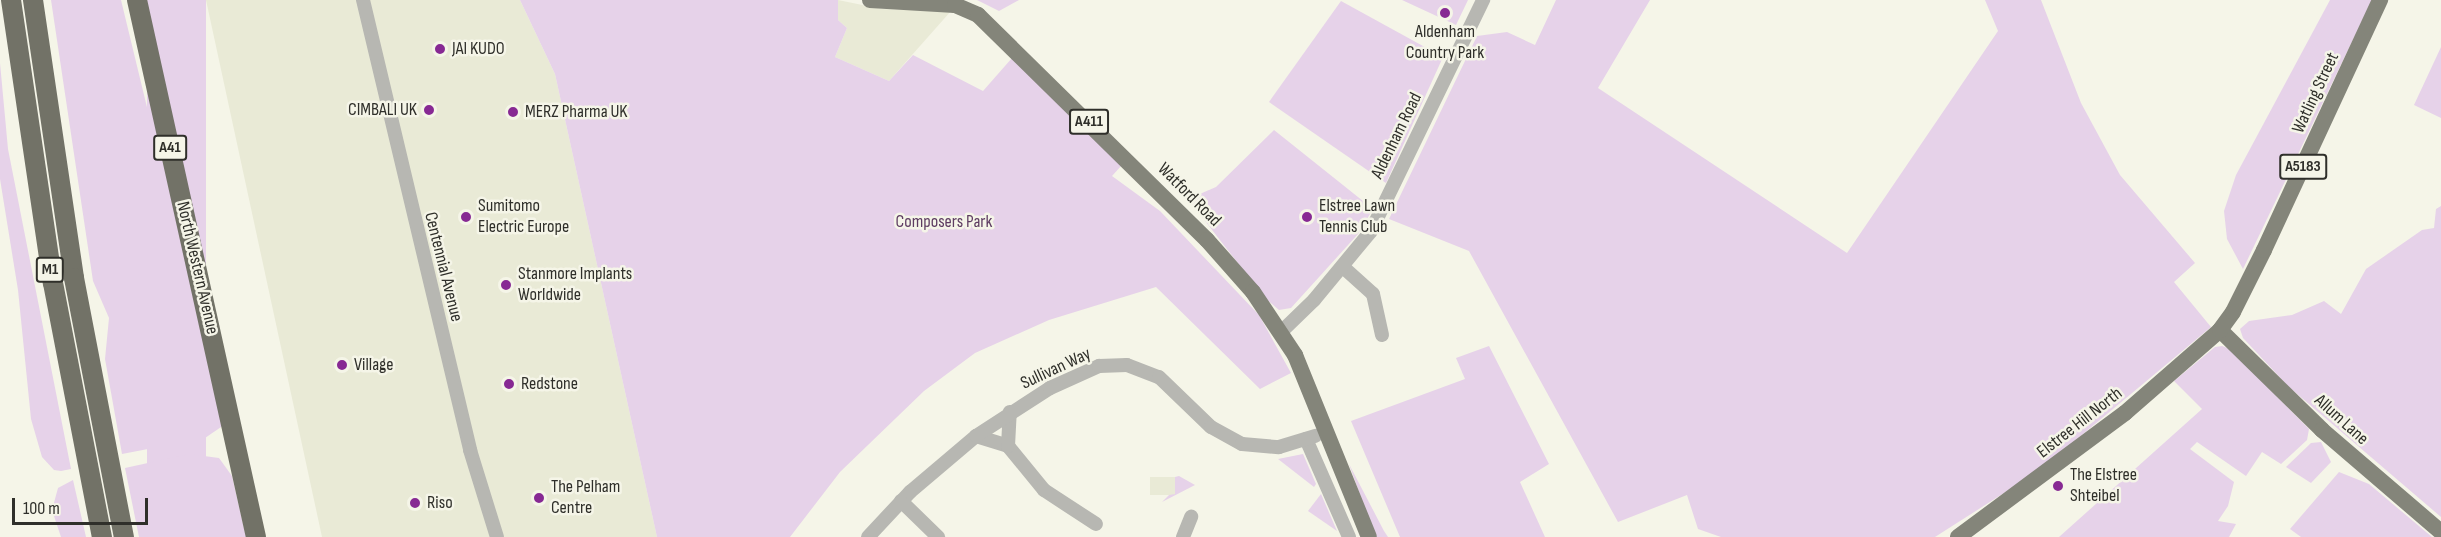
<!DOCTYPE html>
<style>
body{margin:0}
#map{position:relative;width:2441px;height:537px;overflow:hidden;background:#f5f5e8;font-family:"Sofia Sans Condensed",sans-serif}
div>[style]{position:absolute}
.built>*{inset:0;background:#e9ead6;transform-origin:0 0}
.green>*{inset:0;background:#e6d2e9;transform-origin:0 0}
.minor>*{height:14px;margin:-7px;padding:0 7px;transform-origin:7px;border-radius:7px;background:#b7b7b2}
.major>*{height:16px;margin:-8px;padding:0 8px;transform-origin:8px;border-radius:8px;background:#84857a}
.highway>*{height:20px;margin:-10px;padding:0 10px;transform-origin:10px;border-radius:10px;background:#727267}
.dots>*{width:16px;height:16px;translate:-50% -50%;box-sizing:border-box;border:3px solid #f5f5e8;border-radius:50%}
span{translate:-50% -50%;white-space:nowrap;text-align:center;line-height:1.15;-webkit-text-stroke:5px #f5f5e8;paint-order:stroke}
.shield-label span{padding:2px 4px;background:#f5f5e8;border:2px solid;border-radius:4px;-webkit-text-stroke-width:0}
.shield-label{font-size:16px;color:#2f2f2a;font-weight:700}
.poi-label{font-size:18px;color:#2f2f2a}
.left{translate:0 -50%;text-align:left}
.right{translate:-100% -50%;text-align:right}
.street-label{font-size:18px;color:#2f2f2a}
.park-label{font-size:18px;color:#5e3c62}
.scale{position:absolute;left:12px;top:498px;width:136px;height:27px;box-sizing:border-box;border:3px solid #2f2f2a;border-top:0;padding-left:8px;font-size:18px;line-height:21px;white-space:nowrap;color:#2f2f2a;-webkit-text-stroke:4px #f5f5e8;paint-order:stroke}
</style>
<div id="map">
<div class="built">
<div style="clip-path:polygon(206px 0,520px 0,555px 74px,657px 537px,322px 537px)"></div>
<div style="clip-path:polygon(838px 0,882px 9px,951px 11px,889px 81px,835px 57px,847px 28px,838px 20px)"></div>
<div style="left:1150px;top:477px;width:25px;height:18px"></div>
</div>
<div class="green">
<div style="clip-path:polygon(51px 0,121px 0,224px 425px,205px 438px,122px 454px,105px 359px,109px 318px,93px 281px)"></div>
<div style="left:147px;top:0;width:59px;height:550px"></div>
<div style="clip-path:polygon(520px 0,838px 0,838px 20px,847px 28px,835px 57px,889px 81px,913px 55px,983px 91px,1012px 58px,1122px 165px,1112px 176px,1160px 211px,1259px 315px,1291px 373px,1260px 389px,1156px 287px,1049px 320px,975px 353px,924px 391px,840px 472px,790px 537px,657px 537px,555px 74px)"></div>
<div style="clip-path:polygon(977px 0,1019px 0,999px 11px)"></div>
<div style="clip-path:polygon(1402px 0,1468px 0,1456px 25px)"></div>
<div style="clip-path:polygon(1556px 0,1650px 0,1598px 88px,1847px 253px,1998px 31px,1985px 0,2041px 0,2081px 103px,2120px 175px,2195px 263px,2174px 282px,2211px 327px,2040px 470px,1935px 537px,1721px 537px,1698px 529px,1687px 495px,1618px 522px,1469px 251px,1389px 219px,1477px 36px,1507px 32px,1535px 45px)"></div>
<div style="clip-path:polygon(2330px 0,2372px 0,2243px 269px,2227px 239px,2224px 211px,2236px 175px)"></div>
<div style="clip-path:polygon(1341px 1px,1443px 57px,1386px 183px,1269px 102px)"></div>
<div style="clip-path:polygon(2441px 47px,2441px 118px,2414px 105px)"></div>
<div style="clip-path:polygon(0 63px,8px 149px,71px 469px,61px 471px,54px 470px,42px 457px,31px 419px,18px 290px,0 179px)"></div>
<div style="clip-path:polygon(1274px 130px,1373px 209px,1358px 234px,1291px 308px,1279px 310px,1265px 298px,1188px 199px,1216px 187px)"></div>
<div style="clip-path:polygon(2441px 206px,2441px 517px,2289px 387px,2243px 338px,2240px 329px,2249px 321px,2292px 315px,2324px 301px,2341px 314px,2366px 269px,2422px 230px,2434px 228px,2436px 209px)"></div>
<div style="clip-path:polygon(1489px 346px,1549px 464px,1520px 482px,1545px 537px,1400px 537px,1351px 421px,1465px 379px,1456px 358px)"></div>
<div style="clip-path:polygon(2222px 346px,2230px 349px,2309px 429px,2307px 440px,2281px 464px,2262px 452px,2246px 476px,2197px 442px,2190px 449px,2234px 482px,2228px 506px,2218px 521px,2236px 524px,2229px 537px,2059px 537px,2202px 409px,2174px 381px,2215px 347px)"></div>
<div style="clip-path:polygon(2321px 442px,2331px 462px,2311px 483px,2286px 467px,2311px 443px)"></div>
<div style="clip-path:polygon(189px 454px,219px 458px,232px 476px,246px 537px,139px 537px,125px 468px)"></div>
<div style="clip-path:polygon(1303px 454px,1316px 484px,1314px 487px,1278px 459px)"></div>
<div style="clip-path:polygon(1349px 464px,1384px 531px,1388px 537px,1375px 537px)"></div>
<div style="clip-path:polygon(2339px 472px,2369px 484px,2432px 537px,2301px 537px,2290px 529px)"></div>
<div style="clip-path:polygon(1179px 476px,1195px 485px,1162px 502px,1169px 495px,1175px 494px,1175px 477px)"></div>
<div style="clip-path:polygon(73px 480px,86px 537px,61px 537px,52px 510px,58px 488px)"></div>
<div style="clip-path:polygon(1321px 494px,1337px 531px,1308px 511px)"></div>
</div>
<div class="minor">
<div style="left:363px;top:0;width:463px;rotate:76.6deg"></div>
<div style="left:470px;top:450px;width:91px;rotate:72.8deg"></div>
<div style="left:1343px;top:267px;width:40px;rotate:42deg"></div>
<div style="left:1373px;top:294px;width:42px;rotate:77.6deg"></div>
<div style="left:1281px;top:332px;width:46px;rotate:-44.1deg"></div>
<div style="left:1314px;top:300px;width:89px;rotate:-50.4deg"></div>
<div style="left:1371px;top:231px;width:257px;rotate:-64.1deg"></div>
<div style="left:976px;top:436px;width:34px;rotate:17deg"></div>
<div style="left:1008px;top:446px;width:57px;rotate:50.7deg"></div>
<div style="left:1044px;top:490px;width:62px;rotate:33.2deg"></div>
<div style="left:1306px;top:439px;width:107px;rotate:66.3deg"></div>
<div style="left:1008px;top:446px;width:34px;rotate:-87deg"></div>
<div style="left:901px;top:501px;width:52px;rotate:44.2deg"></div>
<div style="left:868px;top:537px;width:62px;rotate:-47deg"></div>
<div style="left:910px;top:492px;width:87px;rotate:-40.3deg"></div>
<div style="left:976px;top:436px;width:88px;rotate:-33deg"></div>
<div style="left:1050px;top:388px;width:54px;rotate:-24.2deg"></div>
<div style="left:1099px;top:366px;width:28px;rotate:-2deg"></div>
<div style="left:1127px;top:365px;width:34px;rotate:21deg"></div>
<div style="left:1159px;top:377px;width:72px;rotate:43.9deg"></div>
<div style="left:1211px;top:427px;width:35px;rotate:29deg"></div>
<div style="left:1242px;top:444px;width:37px;rotate:5deg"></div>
<div style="left:1279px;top:447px;width:38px;rotate:-17deg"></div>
<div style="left:1183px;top:537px;width:22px;rotate:-68deg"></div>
</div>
<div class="major">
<div style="left:870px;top:0;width:85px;rotate:3.4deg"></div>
<div style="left:955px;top:5px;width:25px;rotate:23deg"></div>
<div style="left:978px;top:15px;width:321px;rotate:44.5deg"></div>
<div style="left:1207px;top:240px;width:69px;rotate:48.5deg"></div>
<div style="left:1253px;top:292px;width:76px;rotate:56.3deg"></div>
<div style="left:1295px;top:355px;width:196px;rotate:67.9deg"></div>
<div style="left:2220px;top:330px;width:143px;rotate:44.4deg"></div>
<div style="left:2322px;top:430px;width:157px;rotate:40.6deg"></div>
<div style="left:1958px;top:537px;width:208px;rotate:-36.6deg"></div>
<div style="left:2125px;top:413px;width:126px;rotate:-41.1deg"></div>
<div style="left:2220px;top:330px;width:22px;rotate:-54deg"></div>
<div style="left:2233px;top:312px;width:69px;rotate:-63.4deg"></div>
<div style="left:2264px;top:250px;width:276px;rotate:-65.1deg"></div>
</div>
<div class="highway">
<div style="left:11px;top:0;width:286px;rotate:81.6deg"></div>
<div style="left:53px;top:283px;width:259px;rotate:79.1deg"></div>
<div style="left:33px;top:0;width:281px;rotate:81.6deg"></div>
<div style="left:74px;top:278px;width:264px;rotate:79.1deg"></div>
<div style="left:137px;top:0;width:550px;rotate:77.51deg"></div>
</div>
<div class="dots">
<div style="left:1445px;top:13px;background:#872993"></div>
<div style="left:440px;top:49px;background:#872993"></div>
<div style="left:429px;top:110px;background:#872993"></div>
<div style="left:513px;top:112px;background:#872993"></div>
<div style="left:466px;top:217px;background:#872993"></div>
<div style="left:1307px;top:217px;background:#872993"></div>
<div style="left:506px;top:285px;background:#872993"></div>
<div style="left:342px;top:365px;background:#872993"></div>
<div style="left:509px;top:384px;background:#872993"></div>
<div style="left:2058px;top:486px;background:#872993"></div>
<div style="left:539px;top:498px;background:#872993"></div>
<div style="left:415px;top:503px;background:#872993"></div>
</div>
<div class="shield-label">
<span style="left:1089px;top:122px">A411</span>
<span style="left:170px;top:148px">A41</span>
<span style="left:2303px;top:167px">A5183</span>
<span style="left:50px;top:270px">M1</span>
</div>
<div class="poi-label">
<span style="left:1445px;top:43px">Aldenham<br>Country Park</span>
<span class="left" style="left:452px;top:49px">JAI KUDO</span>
<span class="right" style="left:417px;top:110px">CIMBALI UK</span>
<span class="left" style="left:525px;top:112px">MERZ Pharma UK</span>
<span class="left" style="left:478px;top:217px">Sumitomo<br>Electric Europe</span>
<span class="left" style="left:1319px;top:217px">Elstree Lawn<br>Tennis Club</span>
<span class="left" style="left:518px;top:285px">Stanmore Implants<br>Worldwide</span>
<span class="left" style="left:354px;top:365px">Village</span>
<span class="left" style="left:521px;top:384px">Redstone</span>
<span class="left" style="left:2070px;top:486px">The Elstree<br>Shteibel</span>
<span class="left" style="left:551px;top:498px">The Pelham<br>Centre</span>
<span class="left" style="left:427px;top:503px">Riso</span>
</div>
<div class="street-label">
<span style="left:2316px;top:93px;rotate:-65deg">Watling Street</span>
<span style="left:1397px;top:136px;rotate:-64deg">Aldenham Road</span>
<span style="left:1189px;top:195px;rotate:45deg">Watford Road</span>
<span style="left:443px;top:267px;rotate:76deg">Centennial Avenue</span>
<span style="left:197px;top:268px;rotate:77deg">North Western Avenue</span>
<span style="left:1056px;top:369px;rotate:-25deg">Sullivan Way</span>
<span style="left:2341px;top:420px;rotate:42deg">Allum Lane</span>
<span style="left:2080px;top:423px;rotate:-38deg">Elstree Hill North</span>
</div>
<div class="park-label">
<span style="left:944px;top:222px">Composers Park</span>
</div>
<div class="scale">100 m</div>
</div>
